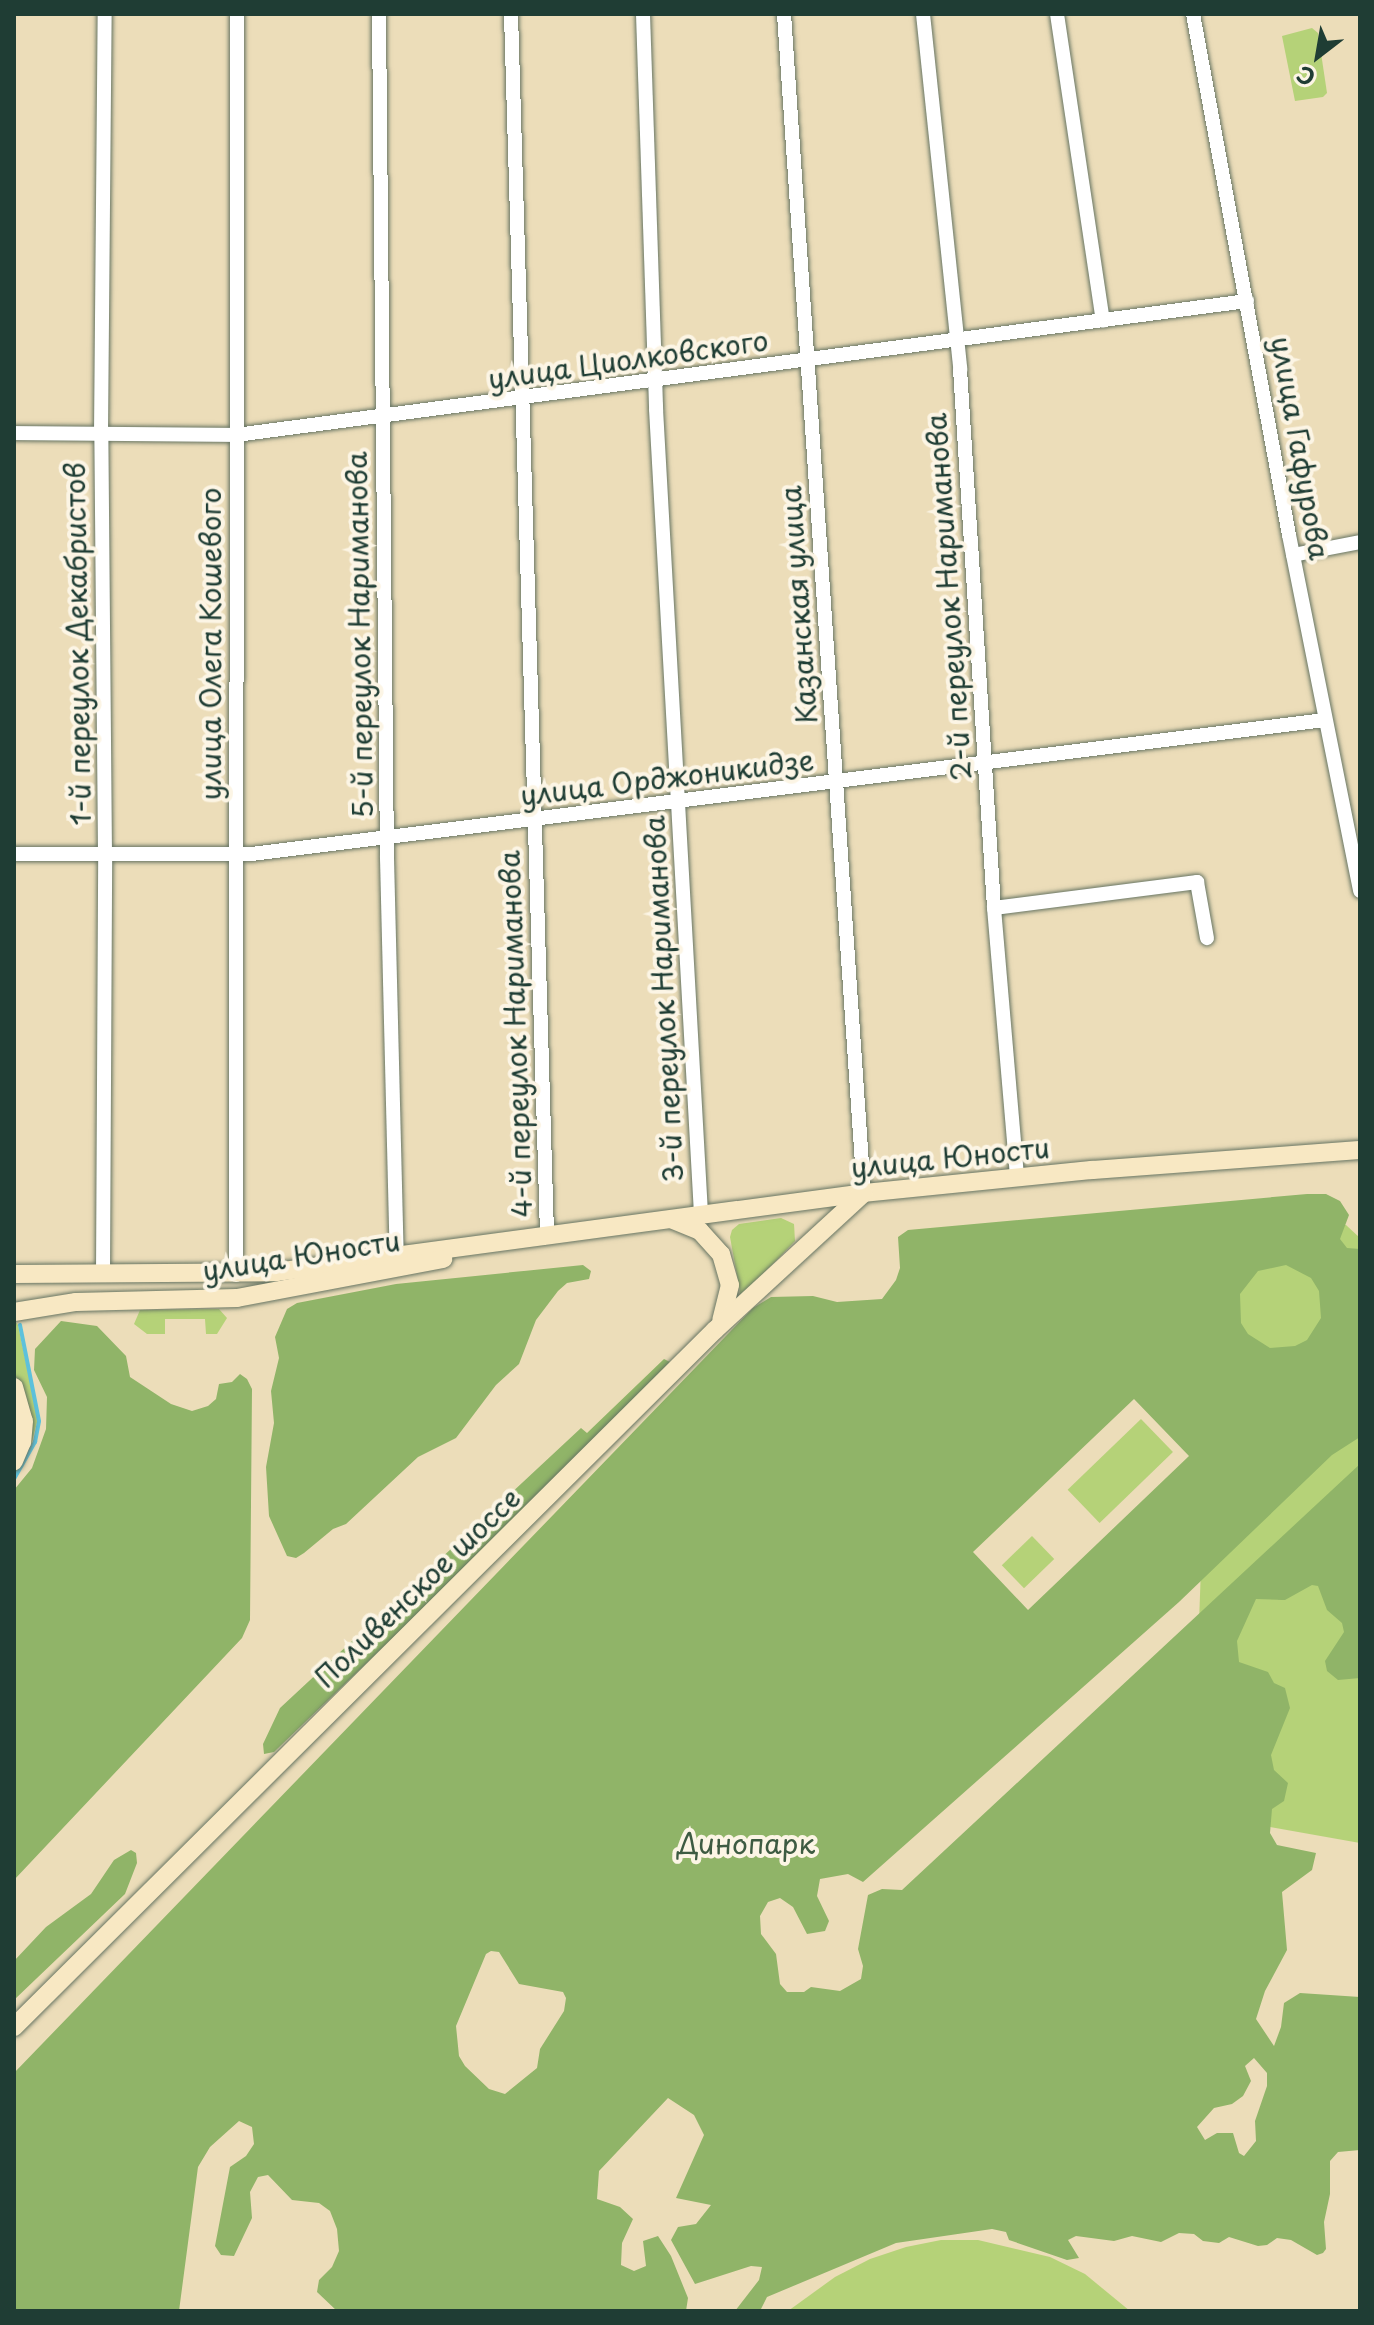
<!DOCTYPE html>
<meta charset="utf-8">
<style>
body{margin:0}
#map{position:relative;width:1374px;height:2325px;overflow:hidden;background:#ecddb9;font-family:"Playpen Sans",sans-serif}
div>[style]{position:absolute}
.green>*{inset:0;background:#b5d278;transform-origin:0 0}
.forest>*{inset:0;background:#90b468}
.stream>*{height:4px;margin:-2px;padding:0 2px;transform-origin:2px;border-radius:2px;background:#5dc1db}
.roads{filter:drop-shadow(0 0 2px #677563) drop-shadow(0 0 2px #677563)}
.street>*{height:14px;margin:-7px;padding:0 7px;transform-origin:7px;border-radius:7px;background:#fff}
.secondary>*{height:18px;margin:-9px;padding:0 9px;transform-origin:9px;border-radius:9px;background:#f8e8c3}
span{translate:-50% -50%;white-space:nowrap;text-align:center;line-height:1.15;-webkit-text-stroke:8px #fcf5e5;paint-order:stroke}
.street-label{font-size:28px;color:#1f3d34}
.park-label{font-size:28px;color:#3d5b42}
.frame{position:absolute;inset:0;border:16px solid #1f3d34;pointer-events:none}
.north{position:absolute;left:1278px;top:16px;width:80px;height:80px;-webkit-text-stroke:6px #fcf5e5;paint-order:stroke;rotate:211deg;font-size:22px;font-weight:700;line-height:32px;text-align:center;color:#1f3d34}
.north::after{content:'';display:block;margin:auto;width:28px;height:36px;background:#1f3d34;clip-path:polygon(50% 0,100% 100%,50% 72%,0 100%)}
</style>
<div id="map">
<div class="green">
<div style="clip-path:polygon(1312px 28px,1318px 33px,1327px 93px,1323px 97px,1295px 101px,1282px 36px)"></div>
<div style="clip-path:polygon(1214px 1214px,1346px 1225px,1360px 1238px,1360px 1843px,1192px 1813px)"></div>
<div style="clip-path:polygon(781px 1218px,794px 1224px,795px 1241px,741px 1297px,730px 1237px,732px 1230px,739px 1224px)"></div>
<div style="clip-path:polygon(219px 1309px,227px 1318px,217px 1334px,206px 1334px,205px 1319px,165px 1319px,165px 1334px,147px 1334px,134px 1324px,140px 1310px)"></div>
<div style="clip-path:polygon(14px 1320px,18px 1325px,38px 1419px,30px 1449px,14px 1476px,31px 1415px,25px 1393px,14px 1373px)"></div>
<div style="left:1141px;top:1419px;width:46px;height:102px;rotate:46deg"></div>
<div style="left:1032px;top:1536px;width:32px;height:42px;rotate:46deg"></div>
<div style="clip-path:polygon(941px 2240px,978px 2240px,1050px 2257px,1085px 2274px,1130px 2311px,788px 2311px,835px 2277px,870px 2259px,906px 2247px)"></div>
</div>
<div class="forest">
<div style="clip-path:polygon(evenodd,1307px 1194px,1326px 1194px,1340px 1201px,1349px 1215px,1340px 1239px,1347px 1248px,1360px 1249px,1360px 1437px,1332px 1455px,1179px 1602px,863px 1882px,848px 1874px,820px 1879px,817px 1896px,829px 1921px,825px 1931px,807px 1934px,793px 1907px,780px 1898px,768px 1902px,760px 1916px,761px 1934px,776px 1954px,780px 1984px,787px 1992px,804px 1992px,811px 1987px,840px 1991px,861px 1979px,863px 1966px,858px 1949px,868px 1895px,882px 1889px,902px 1890px,1360px 1464px,1360px 1678px,1338px 1680px,1327px 1671px,1325px 1661px,1344px 1632px,1342px 1623px,1327px 1610px,1318px 1586px,1312px 1585px,1285px 1600px,1256px 1599px,1237px 1641px,1239px 1662px,1268px 1672px,1274px 1683px,1285px 1688px,1290px 1708px,1271px 1755px,1274px 1770px,1288px 1783px,1284px 1801px,1272px 1809px,1270px 1833px,1277px 1845px,1316px 1853px,1312px 1870px,1282px 1892px,1287px 1950px,1265px 1991px,1256px 2019px,1274px 2046px,1281px 2027px,1284px 2003px,1300px 1993px,1360px 1997px,1360px 2150px,1338px 2152px,1330px 2161px,1330px 2194px,1324px 2222px,1326px 2249px,1323px 2253px,1317px 2255px,1291px 2240px,1277px 2238px,1267px 2245px,1258px 2246px,1229px 2237px,1219px 2243px,1203px 2241px,1194px 2234px,1179px 2233px,1161px 2242px,1132px 2236px,1114px 2241px,1076px 2236px,1068px 2240px,1079px 2258px,1067px 2260px,1009px 2240px,1006px 2232px,992px 2229px,896px 2243px,767px 2297px,760px 2311px,735px 2311px,759px 2280px,762px 2267px,751px 2266px,695px 2284px,671px 2240px,678px 2227px,696px 2224px,711px 2205px,676px 2198px,704px 2135px,694px 2115px,668px 2098px,599px 2171px,597px 2199px,620px 2207px,633px 2219px,622px 2243px,621px 2265px,634px 2271px,646px 2266px,643px 2241px,658px 2236px,671px 2256px,688px 2298px,686px 2311px,337px 2311px,317px 2292px,319px 2280px,332px 2267px,339px 2251px,337px 2229px,330px 2211px,319px 2203px,292px 2200px,268px 2175px,258px 2177px,250px 2192px,252px 2218px,234px 2256px,221px 2255px,215px 2246px,230px 2167px,246px 2156px,254px 2144px,252px 2127px,239px 2121px,210px 2147px,198px 2167px,179px 2311px,14px 2311px,14px 2073px,753px 1308px,771px 1297px,813px 1296px,837px 1302px,882px 1299px,896px 1280px,900px 1268px,898px 1237px,908px 1230px,1307px 1194px,1286px 1265px,1311px 1278px,1319px 1291px,1321px 1318px,1307px 1340px,1295px 1346px,1270px 1348px,1248px 1334px,1241px 1323px,1240px 1294px,1258px 1271px,1286px 1265px,1307px 1194px,1134px 1399px,1189px 1456px,1028px 1610px,973px 1552px,1134px 1399px,1307px 1194px,491px 1951px,499px 1952px,519px 1984px,563px 1992px,566px 1998px,564px 2011px,540px 2049px,537px 2068px,505px 2094px,489px 2089px,465px 2066px,459px 2056px,456px 2026px,486px 1954px,491px 1951px,1307px 1194px,1254px 2058px,1267px 2073px,1267px 2086px,1255px 2121px,1256px 2141px,1244px 2156px,1239px 2153px,1233px 2133px,1217px 2133px,1205px 2140px,1197px 2127px,1214px 2108px,1232px 2104px,1243px 2096px,1251px 2081px,1245px 2066px,1254px 2058px)"></div>
<div style="clip-path:polygon(583px 1265px,591px 1271px,589px 1279px,567px 1283px,558px 1291px,536px 1320px,519px 1364px,496px 1385px,456px 1438px,418px 1457px,346px 1524px,333px 1529px,304px 1553px,296px 1558px,287px 1556px,269px 1516px,266px 1467px,274px 1423px,271px 1391px,279px 1358px,275px 1337px,287px 1309px,297px 1303px,396px 1284px)"></div>
<div style="clip-path:polygon(61px 1321px,97px 1326px,126px 1356px,130px 1377px,171px 1404px,192px 1411px,208px 1406px,216px 1399px,219px 1384px,232px 1382px,240px 1374px,247px 1379px,252px 1389px,250px 1620px,242px 1638px,14px 1880px,14px 1490px,32px 1468px,46px 1429px,47px 1397px,34px 1370px,35px 1349px)"></div>
<div style="clip-path:polygon(664px 1359px,672px 1363px,528px 1508px,274px 1752px,264px 1754px,263px 1744px,280px 1708px,581px 1428px,587px 1433px)"></div>
<div style="clip-path:polygon(131px 1850px,136px 1853px,137px 1863px,125px 1894px,14px 2000px,14px 1961px,46px 1927px,91px 1894px,114px 1860px)"></div>
</div>
<div class="stream">
<div style="left:14px;top:1479px;width:43px;rotate:-60.4deg"></div>
<div style="left:35px;top:1442px;width:21px;rotate:-79deg"></div>
<div style="left:39px;top:1421px;width:98px;rotate:-101.2deg"></div>
</div>
<div class="roads">
<div class="street">
<div style="left:379px;top:14px;width:844px;rotate:89.46deg"></div>
<div style="left:387px;top:858px;width:397px;rotate:88.6deg"></div>
<div style="left:511px;top:14px;width:1224px;rotate:88.31deg"></div>
<div style="left:643px;top:14px;width:395px;rotate:88.1deg"></div>
<div style="left:656px;top:409px;width:806px;rotate:86.8deg"></div>
<div style="left:784px;top:14px;width:1182px;rotate:86.12deg"></div>
<div style="left:923px;top:14px;width:357px;rotate:84deg"></div>
<div style="left:960px;top:369px;width:540px;rotate:86.39deg"></div>
<div style="left:994px;top:908px;width:271px;rotate:85.1deg"></div>
<div style="left:1057px;top:14px;width:310px;rotate:81.5deg"></div>
<div style="left:1193px;top:14px;width:530px;rotate:79.56deg"></div>
<div style="left:1289px;top:535px;width:363px;rotate:78.7deg"></div>
<div style="left:14px;top:433px;width:222px;rotate:0.5deg"></div>
<div style="left:236px;top:435px;width:1020px;rotate:-7.55deg"></div>
<div style="left:1293px;top:555px;width:68px;rotate:-11deg"></div>
<div style="left:14px;top:854px;width:238px"></div>
<div style="left:252px;top:854px;width:1081px;rotate:-7.12deg"></div>
<div style="left:994px;top:908px;width:205px;rotate:-7.3deg"></div>
<div style="left:1197px;top:882px;width:57px;rotate:79.9deg"></div>
<div style="left:103px;top:1274px;width:420px;rotate:-89.7deg"></div>
<div style="left:105px;top:854px;width:421px;rotate:-90.5deg"></div>
<div style="left:101px;top:433px;width:419px;rotate:-89.5deg"></div>
<div style="left:236px;top:1275px;width:1261px;rotate:-89.95deg"></div>
</div>
<div class="secondary">
<div style="left:673px;top:1220px;width:29px;rotate:22deg"></div>
<div style="left:700px;top:1231px;width:31px;rotate:48deg"></div>
<div style="left:721px;top:1254px;width:32px;rotate:74deg"></div>
<div style="left:730px;top:1285px;width:36px;rotate:104deg"></div>
<div style="left:14px;top:1274px;width:262px;rotate:-0.4deg"></div>
<div style="left:276px;top:1272px;width:593px;rotate:-7.65deg"></div>
<div style="left:864px;top:1193px;width:229px;rotate:-5.8deg"></div>
<div style="left:1092px;top:1170px;width:269px;rotate:-4.3deg"></div>
<div style="left:14px;top:1312px;width:63px;rotate:-9.2deg"></div>
<div style="left:76px;top:1302px;width:161px;rotate:-1.4deg"></div>
<div style="left:237px;top:1298px;width:210px;rotate:-10.7deg"></div>
<div style="left:14px;top:1387px;width:35px;rotate:74deg"></div>
<div style="left:24px;top:1421px;width:21px;rotate:95deg"></div>
<div style="left:22px;top:1442px;width:21px;rotate:113deg"></div>
<div style="left:14px;top:2027px;width:989px;rotate:-44.84deg"></div>
<div style="left:715px;top:1330px;width:202px;rotate:-42.6deg"></div>
</div>
</div>
<div class="street-label">
<span style="left:628px;top:359px;rotate:-8deg">улица Циолковского</span>
<span style="left:1301px;top:448px;rotate:80deg">улица Гафурова</span>
<span style="left:948px;top:597px;rotate:-94deg">2-й переулок Нариманова</span>
<span style="left:798px;top:605px;rotate:-94deg">Казанская улица</span>
<span style="left:359px;top:635px;rotate:-91deg">5-й переулок Нариманова</span>
<span style="left:77px;top:644px;rotate:-91deg">1-й переулок Декабристов</span>
<span style="left:210px;top:644px;rotate:-90deg">улица Олега Кошевого</span>
<span style="left:667px;top:777px;rotate:-7deg">улица Орджоникидзе</span>
<span style="left:663px;top:999px;rotate:-93deg">3-й переулок Нариманова</span>
<span style="left:515px;top:1034px;rotate:-92deg">4-й переулок Нариманова</span>
<span style="left:950px;top:1157px;rotate:-6deg">улица Юности</span>
<span style="left:301px;top:1255px;rotate:-9deg">улица Юности</span>
<span style="left:417px;top:1587px;rotate:-44deg">Поливенское шоссе</span>
</div>
<div class="park-label">
<span style="left:746px;top:1843px">Динопарк</span>
</div>
<div class="frame"></div>
<div class="north">С</div>
</div>
